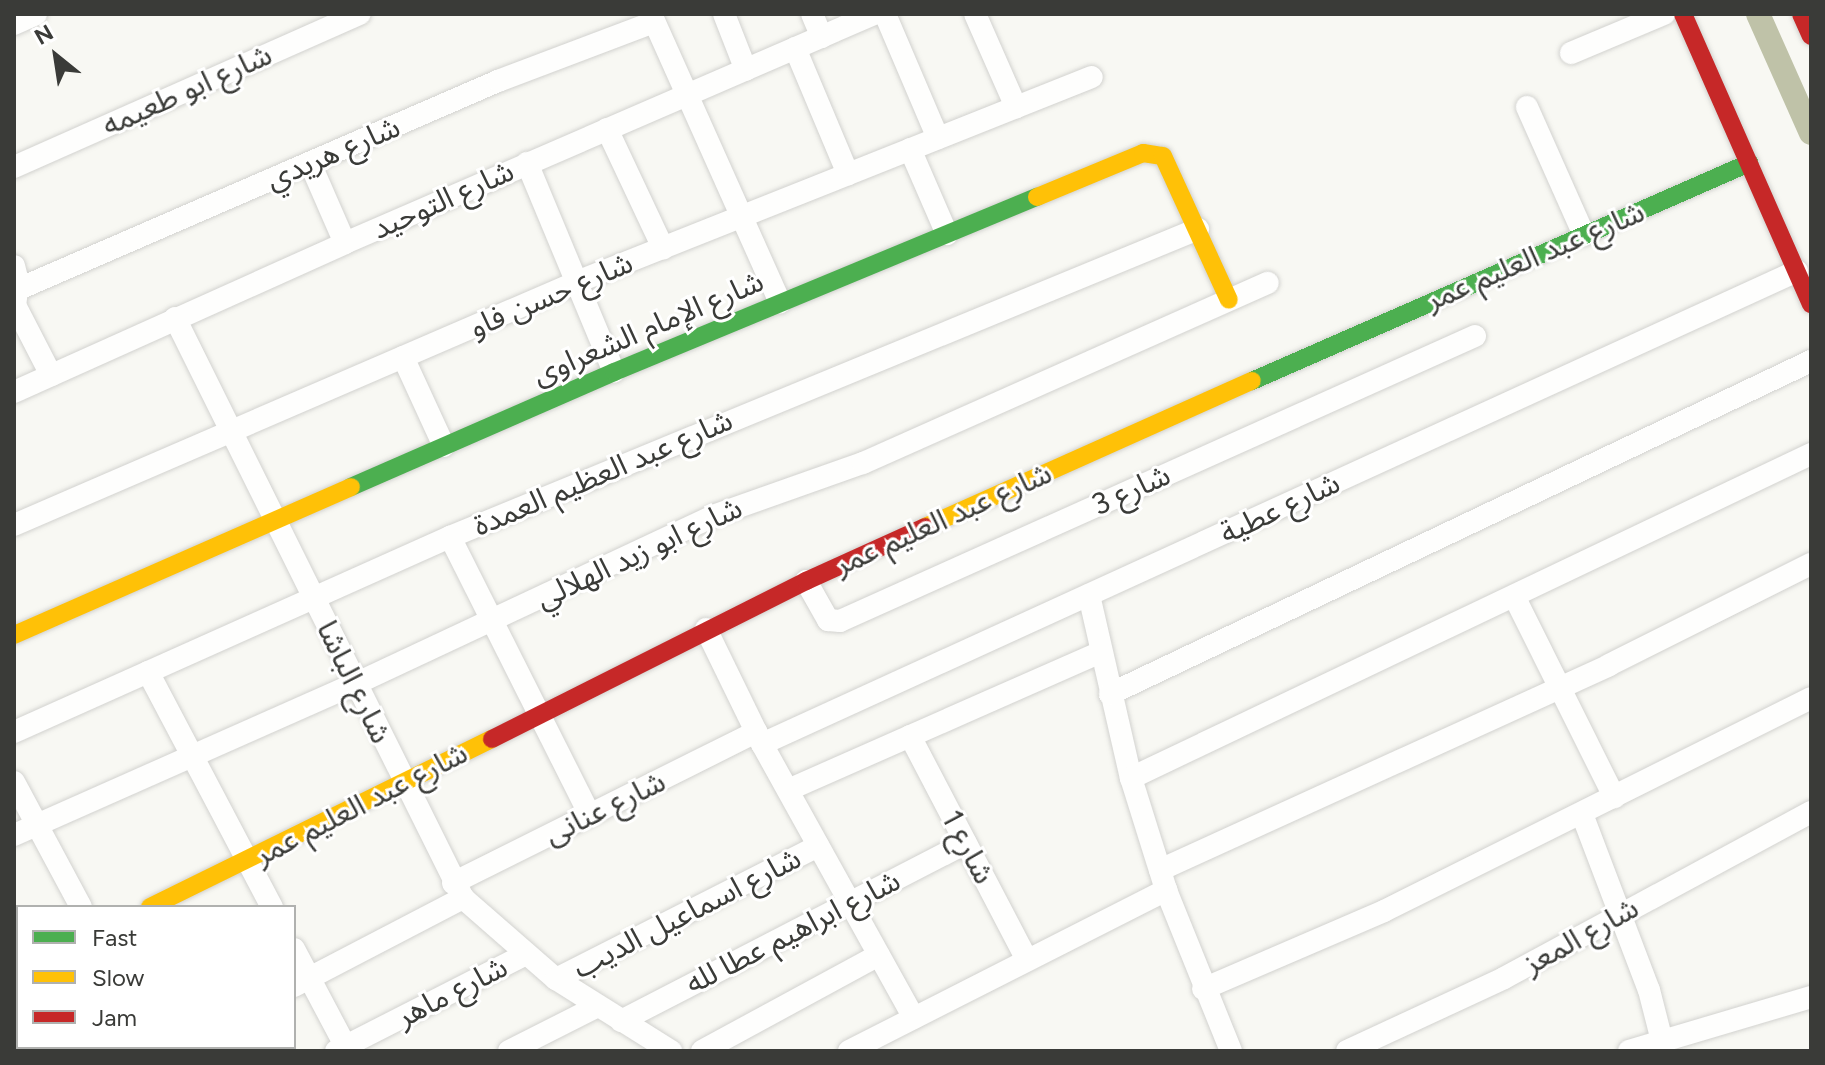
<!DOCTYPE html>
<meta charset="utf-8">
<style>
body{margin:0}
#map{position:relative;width:1825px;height:1065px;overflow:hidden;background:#f8f8f3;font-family:Figtree,"Noto Sans Arabic",sans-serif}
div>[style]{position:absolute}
.canal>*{height:24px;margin:-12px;padding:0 12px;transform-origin:12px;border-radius:12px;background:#bfc2a8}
.roads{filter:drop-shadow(0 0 2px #d2d2cf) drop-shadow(0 0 2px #d2d2cf)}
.street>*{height:22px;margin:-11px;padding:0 11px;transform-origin:11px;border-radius:11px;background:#fefefd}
.fast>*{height:18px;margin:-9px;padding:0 9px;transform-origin:9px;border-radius:9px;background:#4caf50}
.slow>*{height:18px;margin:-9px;padding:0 9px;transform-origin:9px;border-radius:9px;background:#ffc107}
.jam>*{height:18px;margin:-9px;padding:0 9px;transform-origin:9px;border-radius:9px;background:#c62828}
span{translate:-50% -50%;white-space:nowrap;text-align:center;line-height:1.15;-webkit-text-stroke:6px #fff;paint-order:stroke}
.street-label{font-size:30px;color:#3a3b38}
.frame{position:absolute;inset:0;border:16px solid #3a3b38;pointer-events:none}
.legend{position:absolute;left:16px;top:905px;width:280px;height:144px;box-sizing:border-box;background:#fff;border:2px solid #b0b1af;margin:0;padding:10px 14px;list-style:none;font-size:24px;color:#3a3b38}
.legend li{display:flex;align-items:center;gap:16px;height:40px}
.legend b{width:40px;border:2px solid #b0b1af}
.north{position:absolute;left:16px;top:16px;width:80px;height:80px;-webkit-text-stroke:6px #fff;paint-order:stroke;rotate:330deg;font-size:22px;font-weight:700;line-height:32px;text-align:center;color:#3a3b38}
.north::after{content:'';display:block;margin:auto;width:28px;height:36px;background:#3a3b38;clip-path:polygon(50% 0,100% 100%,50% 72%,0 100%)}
</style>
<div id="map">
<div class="canal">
<div style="left:1758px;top:14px;width:130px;rotate:66deg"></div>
</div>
<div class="roads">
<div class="street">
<div style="left:651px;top:14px;width:316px;rotate:65.9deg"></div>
<div style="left:724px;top:14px;width:60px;rotate:68.6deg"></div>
<div style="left:812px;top:14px;width:25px;rotate:67deg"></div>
<div style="left:885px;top:14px;width:135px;rotate:66.9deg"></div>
<div style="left:975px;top:14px;width:102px;rotate:66.2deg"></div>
<div style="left:14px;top:24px;width:24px;rotate:-24deg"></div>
<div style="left:795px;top:48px;width:137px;rotate:67.2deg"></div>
<div style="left:1571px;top:53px;width:101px;rotate:-22.8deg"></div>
<div style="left:1527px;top:107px;width:140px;rotate:66deg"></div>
<div style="left:607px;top:129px;width:132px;rotate:64.8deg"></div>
<div style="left:910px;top:149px;width:93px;rotate:66.5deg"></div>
<div style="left:310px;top:163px;width:87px;rotate:66.4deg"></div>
<div style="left:527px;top:163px;width:226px;rotate:67.4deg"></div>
<div style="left:14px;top:167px;width:378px;rotate:-23.9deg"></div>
<div style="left:14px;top:266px;width:16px;rotate:76deg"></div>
<div style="left:18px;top:282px;width:23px;rotate:97deg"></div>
<div style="left:15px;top:305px;width:79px;rotate:62.8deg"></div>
<div style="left:14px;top:291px;width:528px;rotate:-23.46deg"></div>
<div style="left:498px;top:81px;width:167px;rotate:-20.7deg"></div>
<div style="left:175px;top:318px;width:648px;rotate:63.59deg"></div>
<div style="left:463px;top:898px;width:123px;rotate:41.1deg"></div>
<div style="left:556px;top:979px;width:136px;rotate:32.1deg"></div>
<div style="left:403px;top:357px;width:98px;rotate:65.3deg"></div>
<div style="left:14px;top:392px;width:363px;rotate:-24.2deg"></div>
<div style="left:345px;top:243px;width:576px;rotate:-23.41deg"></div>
<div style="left:14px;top:525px;width:613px;rotate:-23.35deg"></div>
<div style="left:577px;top:282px;width:554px;rotate:-21.71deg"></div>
<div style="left:450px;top:537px;width:311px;rotate:63.3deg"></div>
<div style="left:806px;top:581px;width:45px;rotate:60.6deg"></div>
<div style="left:828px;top:620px;width:12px;rotate:5deg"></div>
<div style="left:840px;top:621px;width:696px;rotate:-24.17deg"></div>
<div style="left:1089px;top:595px;width:188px;rotate:77.1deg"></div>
<div style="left:1131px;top:778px;width:117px;rotate:72.6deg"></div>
<div style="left:1166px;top:890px;width:174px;rotate:68deg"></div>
<div style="left:1514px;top:596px;width:225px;rotate:63.5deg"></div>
<div style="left:706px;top:629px;width:128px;rotate:64deg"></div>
<div style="left:762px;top:744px;width:313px;rotate:61deg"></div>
<div style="left:148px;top:672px;width:266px;rotate:62.2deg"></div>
<div style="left:1110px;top:694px;width:776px;rotate:-25.41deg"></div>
<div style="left:14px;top:732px;width:478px;rotate:-24.1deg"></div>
<div style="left:450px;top:537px;width:809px;rotate:-22.38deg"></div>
<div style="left:910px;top:736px;width:250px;rotate:62.4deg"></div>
<div style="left:762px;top:744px;width:1138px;rotate:-24.56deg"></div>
<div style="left:1131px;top:778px;width:753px;rotate:-25.48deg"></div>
<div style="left:14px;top:782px;width:142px;rotate:61.8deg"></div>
<div style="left:788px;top:790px;width:342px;rotate:-23.8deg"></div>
<div style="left:1582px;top:814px;width:188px;rotate:69.2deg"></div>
<div style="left:1649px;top:990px;width:53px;rotate:75.7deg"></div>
<div style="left:14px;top:835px;width:373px;rotate:-23.9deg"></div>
<div style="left:355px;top:684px;width:395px;rotate:-25.1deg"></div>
<div style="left:713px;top:516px;width:159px;rotate:-19.5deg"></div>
<div style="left:863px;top:463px;width:443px;rotate:-24deg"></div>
<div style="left:1160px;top:870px;width:494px;rotate:-24.5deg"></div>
<div style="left:1609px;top:665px;width:226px;rotate:-26.6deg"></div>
<div style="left:453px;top:883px;width:339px;rotate:-26.5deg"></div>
<div style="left:294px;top:949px;width:115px;rotate:62.1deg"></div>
<div style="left:14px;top:971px;width:4px;rotate:-27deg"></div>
<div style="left:556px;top:979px;width:294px;rotate:-26.9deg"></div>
<div style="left:294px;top:986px;width:191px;rotate:-27.5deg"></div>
<div style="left:1203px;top:989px;width:197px;rotate:-23.3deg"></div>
<div style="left:1384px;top:911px;width:477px;rotate:-26.5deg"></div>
<div style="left:621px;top:1021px;width:388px;rotate:-27.3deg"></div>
<div style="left:148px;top:1047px;width:5px;rotate:53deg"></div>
<div style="left:168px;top:1051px;width:8px;rotate:-30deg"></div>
<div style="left:336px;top:1051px;width:213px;rotate:-27deg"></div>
<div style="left:509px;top:1051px;width:97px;rotate:-26.8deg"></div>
<div style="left:702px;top:1051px;width:201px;rotate:-28.5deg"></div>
<div style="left:849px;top:1051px;width:356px;rotate:-26.9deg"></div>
<div style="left:1347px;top:1051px;width:173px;rotate:-24.9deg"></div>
<div style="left:1504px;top:978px;width:349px;rotate:-28.4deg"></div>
<div style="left:1629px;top:1051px;width:190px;rotate:-16.5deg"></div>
</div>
<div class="fast">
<div style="left:1252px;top:381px;width:543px;rotate:-23.68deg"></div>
<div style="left:351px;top:487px;width:287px;rotate:-23.6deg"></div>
<div style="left:614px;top:372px;width:458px;rotate:-22.5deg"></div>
</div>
<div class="slow">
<div style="left:1037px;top:197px;width:115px;rotate:-22.5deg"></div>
<div style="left:1143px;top:153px;width:20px;rotate:9deg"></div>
<div style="left:1163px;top:156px;width:158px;rotate:65.4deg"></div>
<div style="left:925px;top:527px;width:358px;rotate:-24.1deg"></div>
<div style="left:14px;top:635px;width:368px;rotate:-23.7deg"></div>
<div style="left:150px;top:907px;width:381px;rotate:-26.2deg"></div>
</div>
<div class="jam">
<div style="left:1683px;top:14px;width:317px;rotate:66.2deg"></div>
<div style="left:1801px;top:14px;width:24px;rotate:66deg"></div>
<div style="left:492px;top:739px;width:352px;rotate:-26.7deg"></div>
<div style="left:806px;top:581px;width:131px;rotate:-24.4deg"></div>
</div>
</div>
<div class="street-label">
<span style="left:187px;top:90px;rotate:-24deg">شارع ابو طعيمه</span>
<span style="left:333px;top:153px;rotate:-23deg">شارع هريدي</span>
<span style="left:443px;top:200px;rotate:-24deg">شارع التوحيد</span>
<span style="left:1535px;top:256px;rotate:-23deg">شارع عبد العليم عمر</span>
<span style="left:551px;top:295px;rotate:-23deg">شارع حسن فاو</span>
<span style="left:648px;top:328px;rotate:-23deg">شارع الإمام الشعراوى</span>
<span style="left:603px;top:473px;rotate:-23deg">شارع عبد العظيم العمدة</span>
<span style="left:1131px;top:490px;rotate:-24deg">شارع 3</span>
<span style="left:1280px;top:508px;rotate:-25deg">شارع عطية</span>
<span style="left:943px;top:519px;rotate:-24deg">شارع عبد العليم عمر</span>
<span style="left:639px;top:553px;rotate:-25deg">شارع ابو زيد الهلالي</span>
<span style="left:354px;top:682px;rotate:64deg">شارع الباشا</span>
<span style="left:361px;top:804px;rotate:-27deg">شارع عبد العليم عمر</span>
<span style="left:605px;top:808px;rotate:-26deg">شارع عنانى</span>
<span style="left:968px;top:847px;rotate:62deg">شارع 1</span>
<span style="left:687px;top:913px;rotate:-27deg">شارع اسماعيل الديب</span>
<span style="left:793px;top:932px;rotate:-27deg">شارع ابراهيم عطا لله</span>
<span style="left:1581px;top:936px;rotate:-29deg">شارع المعز</span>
<span style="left:452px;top:992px;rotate:-27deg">شارع ماهر</span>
</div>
<div class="frame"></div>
<ul class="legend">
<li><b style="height:10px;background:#4caf50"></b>Fast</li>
<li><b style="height:10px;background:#ffc107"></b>Slow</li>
<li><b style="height:10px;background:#c62828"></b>Jam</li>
</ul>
<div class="north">N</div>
</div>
